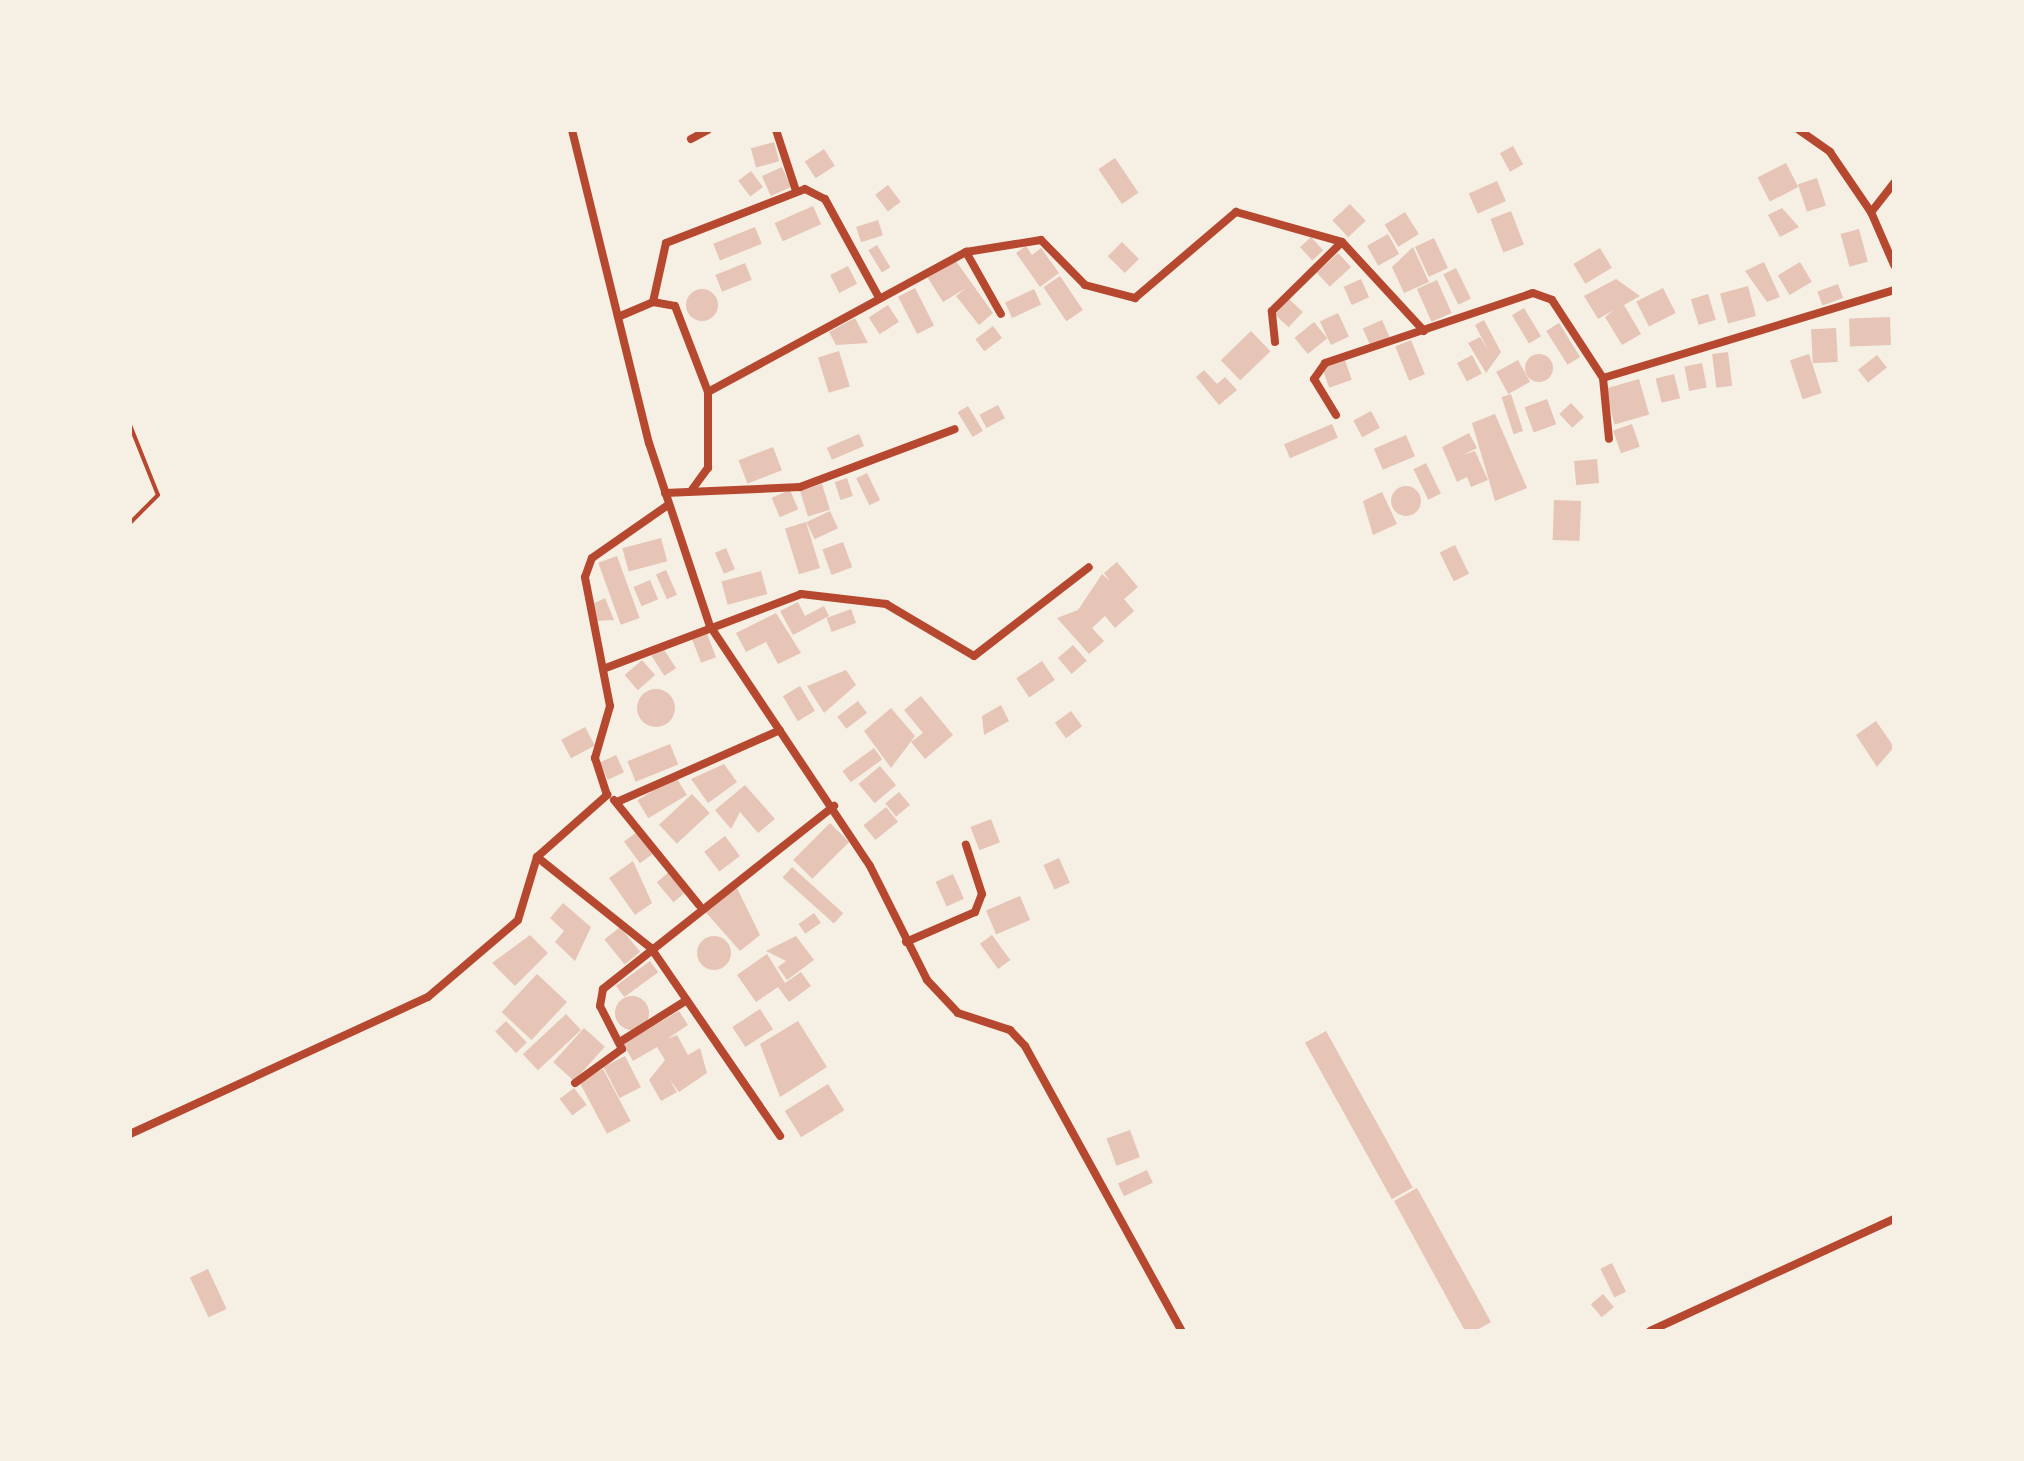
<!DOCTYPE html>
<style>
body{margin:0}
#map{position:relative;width:2024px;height:1461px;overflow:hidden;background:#f6efe4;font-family:"DejaVu Sans",sans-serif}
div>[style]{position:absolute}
.building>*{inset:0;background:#e6c5b7;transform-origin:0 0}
.round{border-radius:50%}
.service>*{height:4px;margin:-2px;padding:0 2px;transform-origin:2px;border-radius:2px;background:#b5482f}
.minor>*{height:8px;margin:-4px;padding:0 4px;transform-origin:4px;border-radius:4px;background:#b5482f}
span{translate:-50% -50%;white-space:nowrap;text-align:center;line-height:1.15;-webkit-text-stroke:9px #f6efe4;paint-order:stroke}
.frame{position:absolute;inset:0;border:132px solid #f6efe4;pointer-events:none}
</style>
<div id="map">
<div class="building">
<div style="left:774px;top:142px;width:20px;height:24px;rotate:75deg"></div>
<div style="left:1513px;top:146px;width:21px;height:15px;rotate:61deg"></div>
<div style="left:824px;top:149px;width:20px;height:23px;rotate:57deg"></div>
<div style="left:1115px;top:158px;width:42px;height:20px;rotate:56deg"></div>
<div style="left:1786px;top:163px;width:27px;height:32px;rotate:63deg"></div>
<div style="left:782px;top:167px;width:22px;height:22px;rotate:66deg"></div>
<div style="left:751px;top:171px;width:20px;height:16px;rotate:53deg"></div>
<div style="left:1817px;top:178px;width:29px;height:20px;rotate:72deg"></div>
<div style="left:1497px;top:181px;width:22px;height:31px;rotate:66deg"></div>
<div style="left:888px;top:185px;width:21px;height:16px;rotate:53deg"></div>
<div style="left:1350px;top:204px;width:23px;height:24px;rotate:47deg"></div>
<div style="left:813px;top:206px;width:20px;height:42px;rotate:66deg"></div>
<div style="clip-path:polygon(1782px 208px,1799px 227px,1780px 237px,1768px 215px)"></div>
<div style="left:1511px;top:211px;width:36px;height:22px;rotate:69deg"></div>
<div style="left:1405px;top:212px;width:26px;height:24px;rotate:58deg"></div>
<div style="left:878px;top:220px;width:16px;height:23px;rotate:72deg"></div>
<div style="left:755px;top:227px;width:18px;height:45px;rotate:68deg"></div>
<div style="left:1859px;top:229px;width:34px;height:19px;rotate:75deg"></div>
<div style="left:1388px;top:234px;width:23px;height:24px;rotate:61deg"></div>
<div style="left:1311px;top:237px;width:18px;height:15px;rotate:47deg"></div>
<div style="left:1434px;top:238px;width:33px;height:21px;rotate:65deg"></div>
<div style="left:1122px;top:242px;width:24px;height:20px;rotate:45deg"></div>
<div style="left:877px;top:245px;width:26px;height:10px;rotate:59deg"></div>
<div style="clip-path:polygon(1026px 246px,1032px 255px,1041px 248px,1059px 273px,1040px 287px,1016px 253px)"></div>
<div style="clip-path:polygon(1413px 247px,1429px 282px,1404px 293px,1392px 267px)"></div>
<div style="left:1600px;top:248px;width:23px;height:31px;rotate:59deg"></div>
<div style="left:1338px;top:253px;width:19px;height:29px;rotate:47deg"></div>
<div style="clip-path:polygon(953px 257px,993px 313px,979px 325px,956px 296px,966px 288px,943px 302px,926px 275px)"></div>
<div style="clip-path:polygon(1764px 262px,1780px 297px,1767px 302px,1745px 271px)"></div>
<div style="left:1800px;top:262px;width:23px;height:26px;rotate:59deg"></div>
<div style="left:745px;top:263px;width:18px;height:32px;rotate:68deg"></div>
<div style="left:848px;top:266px;width:20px;height:20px;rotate:63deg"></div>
<div style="left:1456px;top:268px;width:34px;height:14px;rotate:64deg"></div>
<div style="left:1060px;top:276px;width:41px;height:20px;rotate:56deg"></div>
<div style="left:1361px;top:279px;width:20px;height:19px;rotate:66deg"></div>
<div style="clip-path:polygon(1616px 279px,1640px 296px,1624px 305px,1641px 334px,1622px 345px,1605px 317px,1614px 310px,1598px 319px,1584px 296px)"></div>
<div style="left:1437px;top:280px;width:36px;height:22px;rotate:66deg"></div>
<div style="left:1838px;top:284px;width:15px;height:22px;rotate:70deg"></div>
<div style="left:1748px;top:286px;width:31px;height:29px;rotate:75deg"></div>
<div style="left:915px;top:288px;width:42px;height:19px;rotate:63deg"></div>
<div style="left:1663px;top:288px;width:28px;height:30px;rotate:63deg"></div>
<div style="left:1034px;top:289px;width:17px;height:32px;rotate:65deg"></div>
<div class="round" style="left:686px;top:289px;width:32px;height:32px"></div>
<div style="left:1708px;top:294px;width:27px;height:18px;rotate:73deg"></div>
<div style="left:1289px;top:299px;width:19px;height:21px;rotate:43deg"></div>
<div style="left:888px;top:305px;width:20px;height:23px;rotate:57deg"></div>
<div style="left:1524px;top:308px;width:33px;height:14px;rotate:59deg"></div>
<div style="left:1338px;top:313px;width:26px;height:20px;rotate:65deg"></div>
<div style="left:1890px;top:317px;width:28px;height:41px;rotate:88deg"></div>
<div style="clip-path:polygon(855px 318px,868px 343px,836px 345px,829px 332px)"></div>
<div style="left:1382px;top:320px;width:22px;height:21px;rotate:66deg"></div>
<div style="clip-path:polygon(1484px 320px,1501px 352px,1486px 373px,1468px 343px,1480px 337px,1489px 352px,1475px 325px)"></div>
<div style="left:1314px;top:322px;width:21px;height:25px;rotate:51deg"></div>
<div style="left:1559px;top:323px;width:40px;height:15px;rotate:58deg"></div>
<div style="left:993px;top:326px;width:15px;height:22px;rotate:53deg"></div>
<div style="left:1836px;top:328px;width:34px;height:25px;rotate:87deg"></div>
<div style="left:1251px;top:331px;width:28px;height:42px;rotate:46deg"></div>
<div style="left:1411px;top:340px;width:37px;height:17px;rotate:68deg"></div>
<div style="left:839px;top:351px;width:37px;height:22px;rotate:73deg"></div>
<div style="left:1728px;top:352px;width:34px;height:16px;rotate:83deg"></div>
<div class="round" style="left:1525px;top:354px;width:28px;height:28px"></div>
<div style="left:1809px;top:354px;width:41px;height:20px;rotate:72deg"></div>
<div style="left:1472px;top:355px;width:21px;height:17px;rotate:62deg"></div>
<div style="left:1877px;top:355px;width:16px;height:24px;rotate:52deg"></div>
<div style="left:1345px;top:360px;width:21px;height:24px;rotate:71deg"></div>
<div style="left:1518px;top:360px;width:25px;height:25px;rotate:61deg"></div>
<div style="left:1702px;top:363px;width:25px;height:18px;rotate:79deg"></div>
<div style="clip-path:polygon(1204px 370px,1217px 384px,1225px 377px,1237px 390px,1219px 405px,1196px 377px)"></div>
<div style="left:1674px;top:374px;width:25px;height:19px;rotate:76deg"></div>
<div style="left:1639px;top:379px;width:37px;height:36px;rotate:74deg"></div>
<div style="left:1511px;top:394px;width:39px;height:10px;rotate:72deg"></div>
<div style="left:1547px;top:399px;width:27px;height:24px;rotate:70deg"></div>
<div style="left:1571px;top:403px;width:19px;height:16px;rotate:47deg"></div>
<div style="left:998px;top:405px;width:15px;height:21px;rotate:62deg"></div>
<div style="left:968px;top:406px;width:29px;height:12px;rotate:59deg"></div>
<div style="left:1371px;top:411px;width:19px;height:20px;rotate:62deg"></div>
<div style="clip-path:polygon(1495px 414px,1527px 488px,1495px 501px,1472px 423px)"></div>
<div style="left:1332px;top:424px;width:15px;height:52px;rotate:67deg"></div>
<div style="left:1632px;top:424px;width:24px;height:20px;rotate:71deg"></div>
<div style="clip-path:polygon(1469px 433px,1477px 448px,1463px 455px,1475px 451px,1488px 480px,1471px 487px,1467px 477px,1457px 482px,1442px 447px)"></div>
<div style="left:859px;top:434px;width:13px;height:35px;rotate:67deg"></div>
<div style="left:1406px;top:435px;width:23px;height:35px;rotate:67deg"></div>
<div style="left:773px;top:447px;width:25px;height:37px;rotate:69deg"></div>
<div style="left:1597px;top:459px;width:24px;height:23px;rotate:85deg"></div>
<div style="left:1426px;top:463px;width:34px;height:14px;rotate:64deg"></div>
<div style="left:867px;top:473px;width:30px;height:12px;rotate:64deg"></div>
<div style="left:847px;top:478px;width:19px;height:13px;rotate:72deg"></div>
<div style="left:822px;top:484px;width:27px;height:23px;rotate:73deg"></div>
<div class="round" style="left:1391px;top:486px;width:30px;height:30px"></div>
<div style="left:790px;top:490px;width:21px;height:20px;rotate:67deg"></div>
<div style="clip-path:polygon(1382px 492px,1397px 524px,1373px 535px,1363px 501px)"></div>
<div style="left:1554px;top:500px;width:27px;height:40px;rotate:2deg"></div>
<div style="left:830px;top:511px;width:19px;height:26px;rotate:65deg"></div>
<div style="left:806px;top:522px;width:48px;height:22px;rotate:73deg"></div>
<div style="left:661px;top:538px;width:24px;height:40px;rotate:75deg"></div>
<div style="left:843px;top:542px;width:27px;height:22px;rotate:70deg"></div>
<div style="left:1455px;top:545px;width:32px;height:17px;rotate:64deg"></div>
<div style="left:726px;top:548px;width:23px;height:12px;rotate:67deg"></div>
<div style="left:617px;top:556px;width:66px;height:20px;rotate:70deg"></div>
<div style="clip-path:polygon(1117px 562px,1138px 587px,1124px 599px,1134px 611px,1115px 628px,1105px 616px,1092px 628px,1104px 641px,1089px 654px,1057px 618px,1078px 610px,1102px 574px,1110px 581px,1104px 573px)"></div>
<div style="left:666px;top:570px;width:27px;height:11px;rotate:66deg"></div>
<div style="left:761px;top:571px;width:24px;height:41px;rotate:75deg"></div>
<div style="left:650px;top:580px;width:21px;height:18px;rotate:67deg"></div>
<div style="clip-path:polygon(605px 598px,614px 620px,594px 621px,588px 606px)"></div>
<div style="clip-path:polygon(798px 602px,805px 616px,824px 606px,829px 616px,793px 635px,780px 611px)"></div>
<div style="left:851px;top:609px;width:15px;height:26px;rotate:70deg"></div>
<div style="clip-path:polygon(776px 613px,801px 653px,778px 664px,766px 642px,746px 652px,736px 633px)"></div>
<div style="left:706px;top:631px;width:28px;height:16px;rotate:69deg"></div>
<div style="left:1073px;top:645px;width:21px;height:20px;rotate:49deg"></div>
<div style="left:663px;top:648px;width:24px;height:14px;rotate:57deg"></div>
<div style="left:642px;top:660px;width:20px;height:23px;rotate:49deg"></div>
<div style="left:1042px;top:661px;width:23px;height:31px;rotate:56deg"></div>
<div style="clip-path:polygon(846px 670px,856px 685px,824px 713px,807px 686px)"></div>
<div style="left:800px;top:686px;width:29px;height:20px;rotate:59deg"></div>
<div class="round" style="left:637px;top:689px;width:38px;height:38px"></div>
<div style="clip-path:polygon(921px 696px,953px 735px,925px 759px,911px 742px,923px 733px,904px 710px)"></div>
<div style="left:858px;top:701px;width:15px;height:26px;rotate:53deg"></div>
<div style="clip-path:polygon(1001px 705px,1009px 721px,984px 735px,982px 716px)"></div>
<div style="clip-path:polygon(891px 708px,915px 736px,891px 768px,864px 731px)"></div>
<div style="left:1071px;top:711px;width:19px;height:20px;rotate:54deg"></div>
<div style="clip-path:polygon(1876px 721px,1894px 747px,1877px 767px,1856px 735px)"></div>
<div style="left:585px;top:727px;width:21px;height:27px;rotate:62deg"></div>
<div style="left:670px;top:744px;width:22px;height:46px;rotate:68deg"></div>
<div style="left:874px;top:748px;width:14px;height:39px;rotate:54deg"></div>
<div style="left:616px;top:755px;width:19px;height:18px;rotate:65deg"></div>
<div style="clip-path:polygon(724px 764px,737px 782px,708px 803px,691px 779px)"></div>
<div style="left:880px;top:766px;width:25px;height:28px;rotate:50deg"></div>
<div style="left:676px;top:777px;width:21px;height:45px;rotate:59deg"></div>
<div style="clip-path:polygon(745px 785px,775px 819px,758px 833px,740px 812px,731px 829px,715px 810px)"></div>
<div style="left:899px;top:792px;width:17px;height:18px;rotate:50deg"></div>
<div style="left:692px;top:794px;width:26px;height:45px;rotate:47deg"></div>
<div style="left:886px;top:807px;width:19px;height:29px;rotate:51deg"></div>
<div style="left:991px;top:819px;width:25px;height:22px;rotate:69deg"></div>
<div style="left:830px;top:823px;width:27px;height:52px;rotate:45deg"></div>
<div style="left:637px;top:832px;width:27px;height:16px;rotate:54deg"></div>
<div style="left:725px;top:836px;width:25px;height:26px;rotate:53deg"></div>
<div style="left:1059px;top:858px;width:27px;height:17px;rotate:66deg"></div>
<div style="clip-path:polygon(633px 861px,652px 903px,635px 915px,609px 878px)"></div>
<div style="left:792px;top:867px;width:69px;height:14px;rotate:42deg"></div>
<div style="left:669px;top:872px;width:26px;height:16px;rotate:50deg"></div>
<div style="left:953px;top:874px;width:27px;height:19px;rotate:66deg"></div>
<div style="clip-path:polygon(735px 884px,760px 935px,740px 951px,703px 909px)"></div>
<div style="left:1020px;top:896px;width:26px;height:37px;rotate:67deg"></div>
<div style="clip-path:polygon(563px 903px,591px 927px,575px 961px,555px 942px,564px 931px,550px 918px)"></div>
<div style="left:814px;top:913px;width:12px;height:19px;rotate:55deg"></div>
<div style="left:620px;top:927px;width:32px;height:20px;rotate:51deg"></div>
<div style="clip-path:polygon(530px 935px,548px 953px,515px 986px,492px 963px)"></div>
<div style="left:992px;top:935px;width:31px;height:15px;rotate:54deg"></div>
<div style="clip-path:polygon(796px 936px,814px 960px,787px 980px,778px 967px,786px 961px,766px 951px)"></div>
<div class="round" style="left:697px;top:936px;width:34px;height:34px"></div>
<div style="clip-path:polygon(767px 954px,785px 983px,801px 972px,811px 986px,789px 1002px,778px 987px,756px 1002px,737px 975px)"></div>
<div style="left:650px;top:961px;width:14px;height:42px;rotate:54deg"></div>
<div style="left:537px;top:974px;width:41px;height:52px;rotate:43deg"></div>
<div class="round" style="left:615px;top:996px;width:34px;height:34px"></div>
<div style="left:760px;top:1009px;width:24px;height:33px;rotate:57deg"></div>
<div style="clip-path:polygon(679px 1011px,688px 1025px,667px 1039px,677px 1035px,688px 1055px,664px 1069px,700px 1048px,707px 1073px,679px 1092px,669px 1079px,677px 1092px,661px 1101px,649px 1080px,665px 1060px,657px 1047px,633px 1061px,623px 1044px)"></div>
<div style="left:566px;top:1014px;width:22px;height:59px;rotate:47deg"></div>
<div style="left:506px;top:1021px;width:30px;height:15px;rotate:46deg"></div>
<div style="clip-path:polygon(798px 1021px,827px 1067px,780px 1097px,760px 1044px)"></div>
<div style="left:584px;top:1028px;width:28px;height:46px;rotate:42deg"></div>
<div style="left:1326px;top:1031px;width:179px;height:24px;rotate:61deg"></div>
<div style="left:625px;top:1056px;width:35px;height:24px;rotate:63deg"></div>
<div style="left:603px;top:1069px;width:59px;height:27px;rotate:62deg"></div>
<div style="left:828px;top:1084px;width:31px;height:51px;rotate:58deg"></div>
<div style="left:574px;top:1088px;width:21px;height:18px;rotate:53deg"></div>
<div style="left:1130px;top:1130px;width:29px;height:25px;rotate:70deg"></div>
<div style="left:1147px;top:1170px;width:14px;height:32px;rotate:65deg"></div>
<div style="clip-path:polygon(1417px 1188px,1491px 1322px,1475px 1331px,1465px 1331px,1394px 1201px)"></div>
<div style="left:1612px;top:1263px;width:32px;height:13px;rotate:64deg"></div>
<div style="left:208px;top:1269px;width:44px;height:20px;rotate:65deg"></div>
<div style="left:1603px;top:1294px;width:17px;height:16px;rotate:50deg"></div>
</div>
<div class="service">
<div style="left:130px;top:425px;width:75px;rotate:68.2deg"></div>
<div style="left:158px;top:495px;width:40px;rotate:135deg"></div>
</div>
<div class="minor">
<div style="left:572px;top:130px;width:322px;rotate:76.2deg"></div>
<div style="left:649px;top:443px;width:193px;rotate:71.6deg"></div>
<div style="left:710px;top:626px;width:288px;rotate:56.3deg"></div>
<div style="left:870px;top:866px;width:127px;rotate:63.4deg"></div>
<div style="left:927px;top:980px;width:45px;rotate:46.8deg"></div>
<div style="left:958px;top:1013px;width:55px;rotate:18.1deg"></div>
<div style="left:1010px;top:1030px;width:22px;rotate:47deg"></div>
<div style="left:1025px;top:1046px;width:325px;rotate:61.2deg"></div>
<div style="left:776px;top:130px;width:64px;rotate:71.8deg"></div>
<div style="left:1799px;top:130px;width:38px;rotate:35deg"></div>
<div style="left:1830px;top:152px;width:73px;rotate:55.7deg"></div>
<div style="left:691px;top:139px;width:19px;rotate:-28deg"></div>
<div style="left:1894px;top:183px;width:37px;rotate:128deg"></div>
<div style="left:1871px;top:212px;width:58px;rotate:66.5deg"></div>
<div style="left:966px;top:252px;width:71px;rotate:60.6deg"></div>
<div style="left:653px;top:302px;width:60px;rotate:-77.6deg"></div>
<div style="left:666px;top:243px;width:149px;rotate:-21.2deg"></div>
<div style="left:805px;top:189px;width:22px;rotate:27deg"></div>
<div style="left:825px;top:199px;width:111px;rotate:61.3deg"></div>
<div style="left:618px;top:317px;width:38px;rotate:-23deg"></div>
<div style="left:653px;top:302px;width:22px;rotate:10deg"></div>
<div style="left:675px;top:306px;width:92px;rotate:69deg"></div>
<div style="left:708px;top:392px;width:294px;rotate:-28.5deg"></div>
<div style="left:966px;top:252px;width:76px;rotate:-9.1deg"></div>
<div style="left:1041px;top:240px;width:63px;rotate:45.6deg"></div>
<div style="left:1085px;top:285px;width:52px;rotate:14.6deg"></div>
<div style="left:1135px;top:298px;width:133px;rotate:-40.4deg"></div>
<div style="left:1236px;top:212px;width:110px;rotate:15.8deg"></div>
<div style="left:1342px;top:242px;width:121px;rotate:47.3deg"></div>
<div style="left:1275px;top:342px;width:31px;rotate:-96deg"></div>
<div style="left:1272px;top:311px;width:98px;rotate:-44.6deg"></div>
<div style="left:1603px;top:378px;width:304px;rotate:-16.8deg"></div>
<div style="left:1336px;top:415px;width:42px;rotate:-121.4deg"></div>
<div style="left:1314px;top:379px;width:19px;rotate:-55deg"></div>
<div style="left:1325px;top:363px;width:219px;rotate:-18.6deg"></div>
<div style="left:1533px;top:293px;width:20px;rotate:20deg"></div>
<div style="left:1552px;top:300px;width:93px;rotate:56.8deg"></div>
<div style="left:1603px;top:378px;width:61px;rotate:84.4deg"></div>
<div style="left:691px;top:491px;width:29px;rotate:-54deg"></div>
<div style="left:708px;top:468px;width:76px;rotate:-90deg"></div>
<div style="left:665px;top:493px;width:135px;rotate:-2.5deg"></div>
<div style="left:800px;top:487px;width:165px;rotate:-20.5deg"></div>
<div style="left:603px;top:669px;width:212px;rotate:-20.7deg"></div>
<div style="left:801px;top:594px;width:86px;rotate:6.7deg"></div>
<div style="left:886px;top:604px;width:102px;rotate:30.6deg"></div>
<div style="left:974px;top:656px;width:145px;rotate:-37.7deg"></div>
<div style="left:614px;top:800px;width:135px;rotate:51deg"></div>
<div style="left:617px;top:802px;width:178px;rotate:-23.8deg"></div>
<div style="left:537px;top:857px;width:146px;rotate:38.6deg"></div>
<div style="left:651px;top:948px;width:228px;rotate:55.5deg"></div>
<div style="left:906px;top:942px;width:75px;rotate:-23.5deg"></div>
<div style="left:975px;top:912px;width:19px;rotate:-69deg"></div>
<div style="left:982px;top:894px;width:52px;rotate:-108.1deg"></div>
<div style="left:623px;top:1040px;width:75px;rotate:-32deg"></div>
<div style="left:575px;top:1083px;width:58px;rotate:-35.9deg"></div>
<div style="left:622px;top:1049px;width:48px;rotate:-117.1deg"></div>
<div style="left:600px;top:1006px;width:17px;rotate:-80deg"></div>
<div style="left:603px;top:989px;width:295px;rotate:-38.4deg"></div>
<div style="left:130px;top:1134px;width:328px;rotate:-24.7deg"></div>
<div style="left:428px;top:997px;width:118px;rotate:-40.5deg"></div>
<div style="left:518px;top:920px;width:66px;rotate:-73.2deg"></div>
<div style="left:537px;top:857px;width:94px;rotate:-41.5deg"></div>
<div style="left:607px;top:795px;width:39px;rotate:-108deg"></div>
<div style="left:595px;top:758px;width:54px;rotate:-73.9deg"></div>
<div style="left:610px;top:706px;width:131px;rotate:-101deg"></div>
<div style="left:585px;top:577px;width:20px;rotate:-70deg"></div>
<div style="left:592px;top:558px;width:93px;rotate:-34.9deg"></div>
<div style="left:1650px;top:1331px;width:268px;rotate:-24.7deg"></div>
</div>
<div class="frame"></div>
</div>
